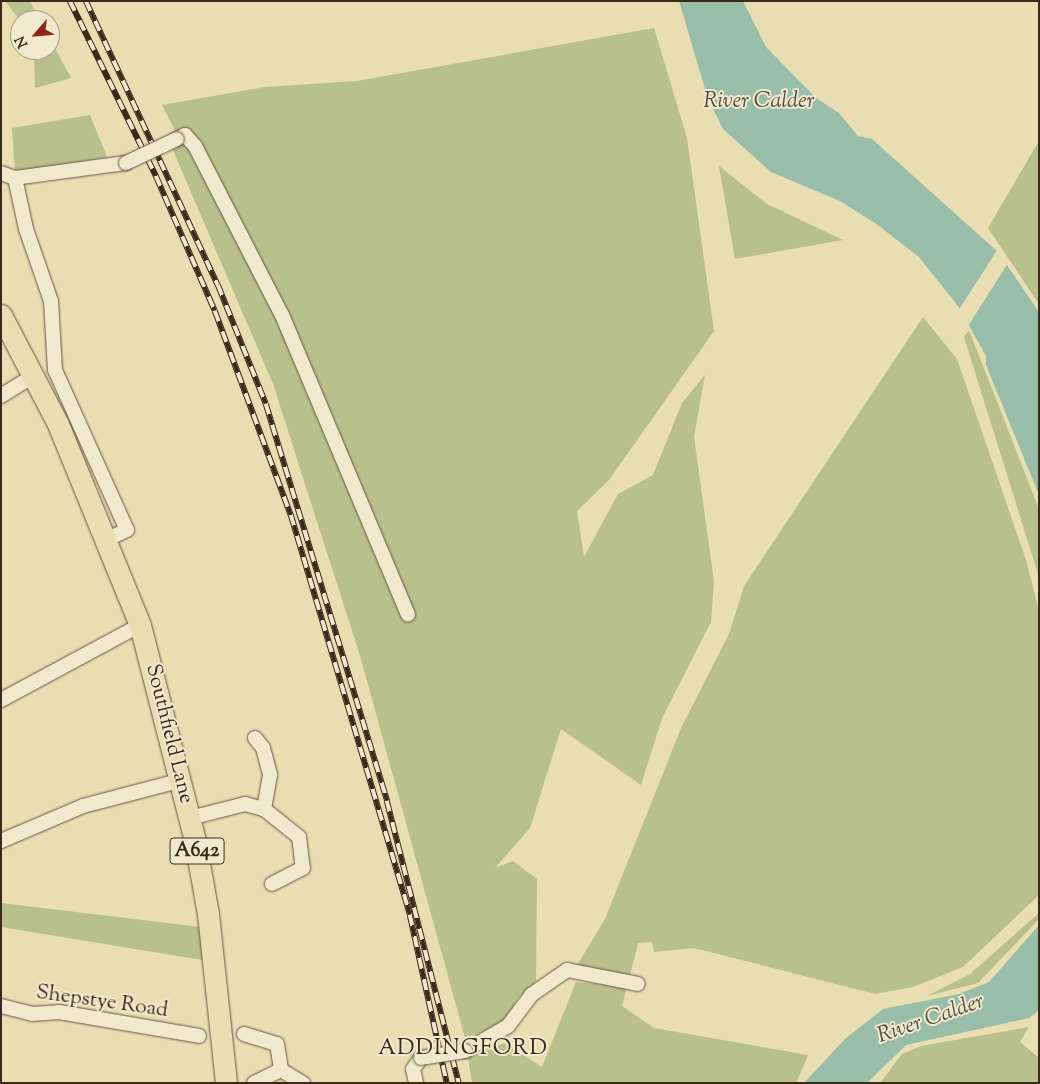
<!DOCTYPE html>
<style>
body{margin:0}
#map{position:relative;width:1040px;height:1084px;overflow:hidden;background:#e9ddb2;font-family:"Sorts Mill Goudy",serif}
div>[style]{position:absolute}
.green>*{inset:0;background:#b8c08b}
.water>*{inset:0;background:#98bda8}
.pier>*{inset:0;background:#e9ddb2}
.roads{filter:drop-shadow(0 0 1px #665742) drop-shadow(0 0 1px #665742)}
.minor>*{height:14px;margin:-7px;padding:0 7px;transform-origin:7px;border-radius:7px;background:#f1e9cd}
.highway>*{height:21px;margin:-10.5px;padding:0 10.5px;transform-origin:10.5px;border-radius:10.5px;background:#e9ddb2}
.rail>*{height:5.5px;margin-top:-2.75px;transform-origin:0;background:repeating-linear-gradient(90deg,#f1e9cd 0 11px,#3b2a1c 0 22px);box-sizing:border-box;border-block:1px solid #3b2a1c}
.bridges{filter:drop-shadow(0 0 1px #665742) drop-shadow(0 0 1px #665742)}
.minor-bridge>*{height:14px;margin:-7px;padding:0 7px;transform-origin:7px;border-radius:7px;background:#f1e9cd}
span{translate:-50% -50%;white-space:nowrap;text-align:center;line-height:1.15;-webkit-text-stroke:4px #f1e9cd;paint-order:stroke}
.shield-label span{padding:1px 4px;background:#f1e9cd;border:1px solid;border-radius:4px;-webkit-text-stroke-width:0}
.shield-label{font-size:20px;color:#3b2a1c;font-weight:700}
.street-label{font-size:21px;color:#3b2a1c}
.water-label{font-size:22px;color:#524f3f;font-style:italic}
.neighbourhood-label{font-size:22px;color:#3b2a1c;letter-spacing:1px}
.frame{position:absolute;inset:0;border:2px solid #3b2a1c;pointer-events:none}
.north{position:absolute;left:10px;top:10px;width:50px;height:50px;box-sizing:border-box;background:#f1e9cd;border:1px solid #a89d86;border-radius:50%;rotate:243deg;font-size:14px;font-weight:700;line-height:20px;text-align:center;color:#3b2a1c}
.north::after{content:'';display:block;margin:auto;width:18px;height:22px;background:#8f2418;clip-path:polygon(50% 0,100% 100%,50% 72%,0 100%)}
</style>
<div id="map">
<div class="green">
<div style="clip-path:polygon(5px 1px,30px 1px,40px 20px,20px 20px)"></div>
<div style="clip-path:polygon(654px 28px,687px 138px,714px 331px,609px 480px,577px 511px,584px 557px,618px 494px,653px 475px,682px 403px,705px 375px,694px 437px,714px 581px,711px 622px,662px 718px,641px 785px,561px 729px,530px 828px,495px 868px,513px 861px,537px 879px,536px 981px,518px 998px,505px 1023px,465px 1038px,361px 659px,273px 384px,172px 148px,176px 132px,162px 105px,265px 87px,357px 81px)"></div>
<div style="clip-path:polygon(50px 39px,71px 78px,35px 88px,34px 50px,50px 50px)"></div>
<div style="clip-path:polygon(90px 115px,107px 157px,15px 174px,12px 128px)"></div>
<div style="clip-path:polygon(1039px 141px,1039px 304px,988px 228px)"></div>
<div style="clip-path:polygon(719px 166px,767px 204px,843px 240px,735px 259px)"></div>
<div style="clip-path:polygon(923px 317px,957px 359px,1026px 560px,1039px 611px,1039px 895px,963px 967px,913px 987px,875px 994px,694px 948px,654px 952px,652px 942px,638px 943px,630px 976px,576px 967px,605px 919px,681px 728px,729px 634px,744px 586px)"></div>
<div style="clip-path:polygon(969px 330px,1039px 509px,1039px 577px,964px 337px)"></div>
<div style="clip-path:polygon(1px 903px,209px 928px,214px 962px,1px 927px)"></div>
<div style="clip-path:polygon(1039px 913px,1039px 919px,978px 983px,927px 996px,970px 974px)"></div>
<div style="clip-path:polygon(576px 982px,627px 987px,622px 1006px,654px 1028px,808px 1055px,796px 1083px,472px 1083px,468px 1057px,504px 1043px,542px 1067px)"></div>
<div style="clip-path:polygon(1029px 1027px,1020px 1042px,1039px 1058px,1039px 1083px,880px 1083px,902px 1054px,921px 1046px)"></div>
</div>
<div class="water">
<div style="clip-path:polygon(679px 1px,743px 1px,766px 47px,816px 98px,839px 113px,858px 136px,872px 139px,998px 252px,1039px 312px,1039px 495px,986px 365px,986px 356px,958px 306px,919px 257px,875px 223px,840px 201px,771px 172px,723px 129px,708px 99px)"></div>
<div style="clip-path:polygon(1039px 925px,1039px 1010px,1029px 1018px,906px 1045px,867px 1083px,804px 1083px,845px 1039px,883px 1009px,959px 994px,989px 982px)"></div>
</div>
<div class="pier">
<div style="clip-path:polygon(998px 249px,1008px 263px,968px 326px,958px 311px)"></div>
</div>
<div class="roads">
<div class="minor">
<div style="left:177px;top:139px;width:9px;rotate:-27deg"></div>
<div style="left:185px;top:135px;width:15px;rotate:48deg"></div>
<div style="left:195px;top:146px;width:190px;rotate:62.8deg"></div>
<div style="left:282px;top:315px;width:325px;rotate:67.2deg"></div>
<div style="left:1px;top:173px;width:15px;rotate:20deg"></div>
<div style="left:15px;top:178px;width:52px;rotate:77.8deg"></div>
<div style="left:26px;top:229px;width:76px;rotate:70.9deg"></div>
<div style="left:51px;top:301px;width:69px;rotate:86.7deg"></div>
<div style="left:55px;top:370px;width:175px;rotate:65.8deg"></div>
<div style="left:127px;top:530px;width:21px;rotate:155deg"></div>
<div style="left:15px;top:178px;width:112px;rotate:-7.7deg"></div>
<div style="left:1px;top:396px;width:40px;rotate:-32deg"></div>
<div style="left:1px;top:700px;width:158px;rotate:-28.3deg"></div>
<div style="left:255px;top:738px;width:13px;rotate:51deg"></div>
<div style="left:263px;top:748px;width:28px;rotate:75deg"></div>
<div style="left:270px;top:775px;width:35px;rotate:100deg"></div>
<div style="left:264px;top:809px;width:45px;rotate:38.7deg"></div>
<div style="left:299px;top:837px;width:31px;rotate:83deg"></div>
<div style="left:303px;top:868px;width:35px;rotate:153deg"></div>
<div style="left:190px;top:818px;width:57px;rotate:-14.3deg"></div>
<div style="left:245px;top:804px;width:20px;rotate:15deg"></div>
<div style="left:1px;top:841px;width:89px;rotate:-23.1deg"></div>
<div style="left:83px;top:806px;width:102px;rotate:-14.7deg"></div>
<div style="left:1px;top:1006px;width:32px;rotate:14deg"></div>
<div style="left:32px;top:1014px;width:27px;rotate:-4deg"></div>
<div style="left:59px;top:1012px;width:142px;rotate:9.7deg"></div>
<div style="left:244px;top:1034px;width:34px;rotate:17deg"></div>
<div style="left:277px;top:1044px;width:26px;rotate:81deg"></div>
<div style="left:465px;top:1051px;width:50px;rotate:-30.2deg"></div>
<div style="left:508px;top:1026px;width:39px;rotate:-53deg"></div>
<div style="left:531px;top:995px;width:44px;rotate:-34.8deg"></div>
<div style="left:567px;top:970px;width:72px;rotate:11.2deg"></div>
<div style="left:254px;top:1083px;width:30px;rotate:-26deg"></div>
<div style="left:281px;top:1070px;width:26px;rotate:31deg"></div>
<div style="left:416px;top:1083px;width:14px;rotate:-102deg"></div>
<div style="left:413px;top:1069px;width:14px;rotate:-54deg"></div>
</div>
<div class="highway">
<div style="left:1px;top:315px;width:123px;rotate:62.4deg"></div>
<div style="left:58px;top:424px;width:217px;rotate:67.8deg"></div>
<div style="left:140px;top:625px;width:223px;rotate:75.7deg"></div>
<div style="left:195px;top:841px;width:74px;rotate:79.9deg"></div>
<div style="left:208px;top:914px;width:170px;rotate:83.9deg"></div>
</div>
</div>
<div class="rail">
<div style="left:70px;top:1px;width:195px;rotate:63.8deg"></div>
<div style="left:156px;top:176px;width:147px;rotate:66.4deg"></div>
<div style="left:215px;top:311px;width:218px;rotate:69.6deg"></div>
<div style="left:291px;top:515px;width:417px;rotate:73.4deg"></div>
<div style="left:410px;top:915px;width:172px;rotate:77.6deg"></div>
<div style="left:86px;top:1px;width:313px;rotate:65.1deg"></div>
<div style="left:218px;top:285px;width:128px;rotate:68deg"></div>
<div style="left:266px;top:404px;width:415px;rotate:73deg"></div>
<div style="left:387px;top:801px;width:291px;rotate:75.7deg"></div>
</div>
<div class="bridges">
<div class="minor-bridge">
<div style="left:126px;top:163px;width:56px;rotate:-25.2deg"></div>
<div style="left:421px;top:1058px;width:45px;rotate:-9deg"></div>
</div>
</div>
<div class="shield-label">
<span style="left:197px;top:851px">A642</span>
</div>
<div class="street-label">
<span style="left:169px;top:734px;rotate:76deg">Southfield Lane</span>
<span style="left:102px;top:1002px;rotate:8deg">Shepstye Road</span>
</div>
<div class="water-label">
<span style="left:759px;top:103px">River Calder</span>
<span style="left:931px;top:1020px;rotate:-19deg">River Calder</span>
</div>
<div class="neighbourhood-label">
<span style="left:463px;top:1050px">ADDINGFORD</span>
</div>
<div class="frame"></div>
<div class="north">N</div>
</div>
